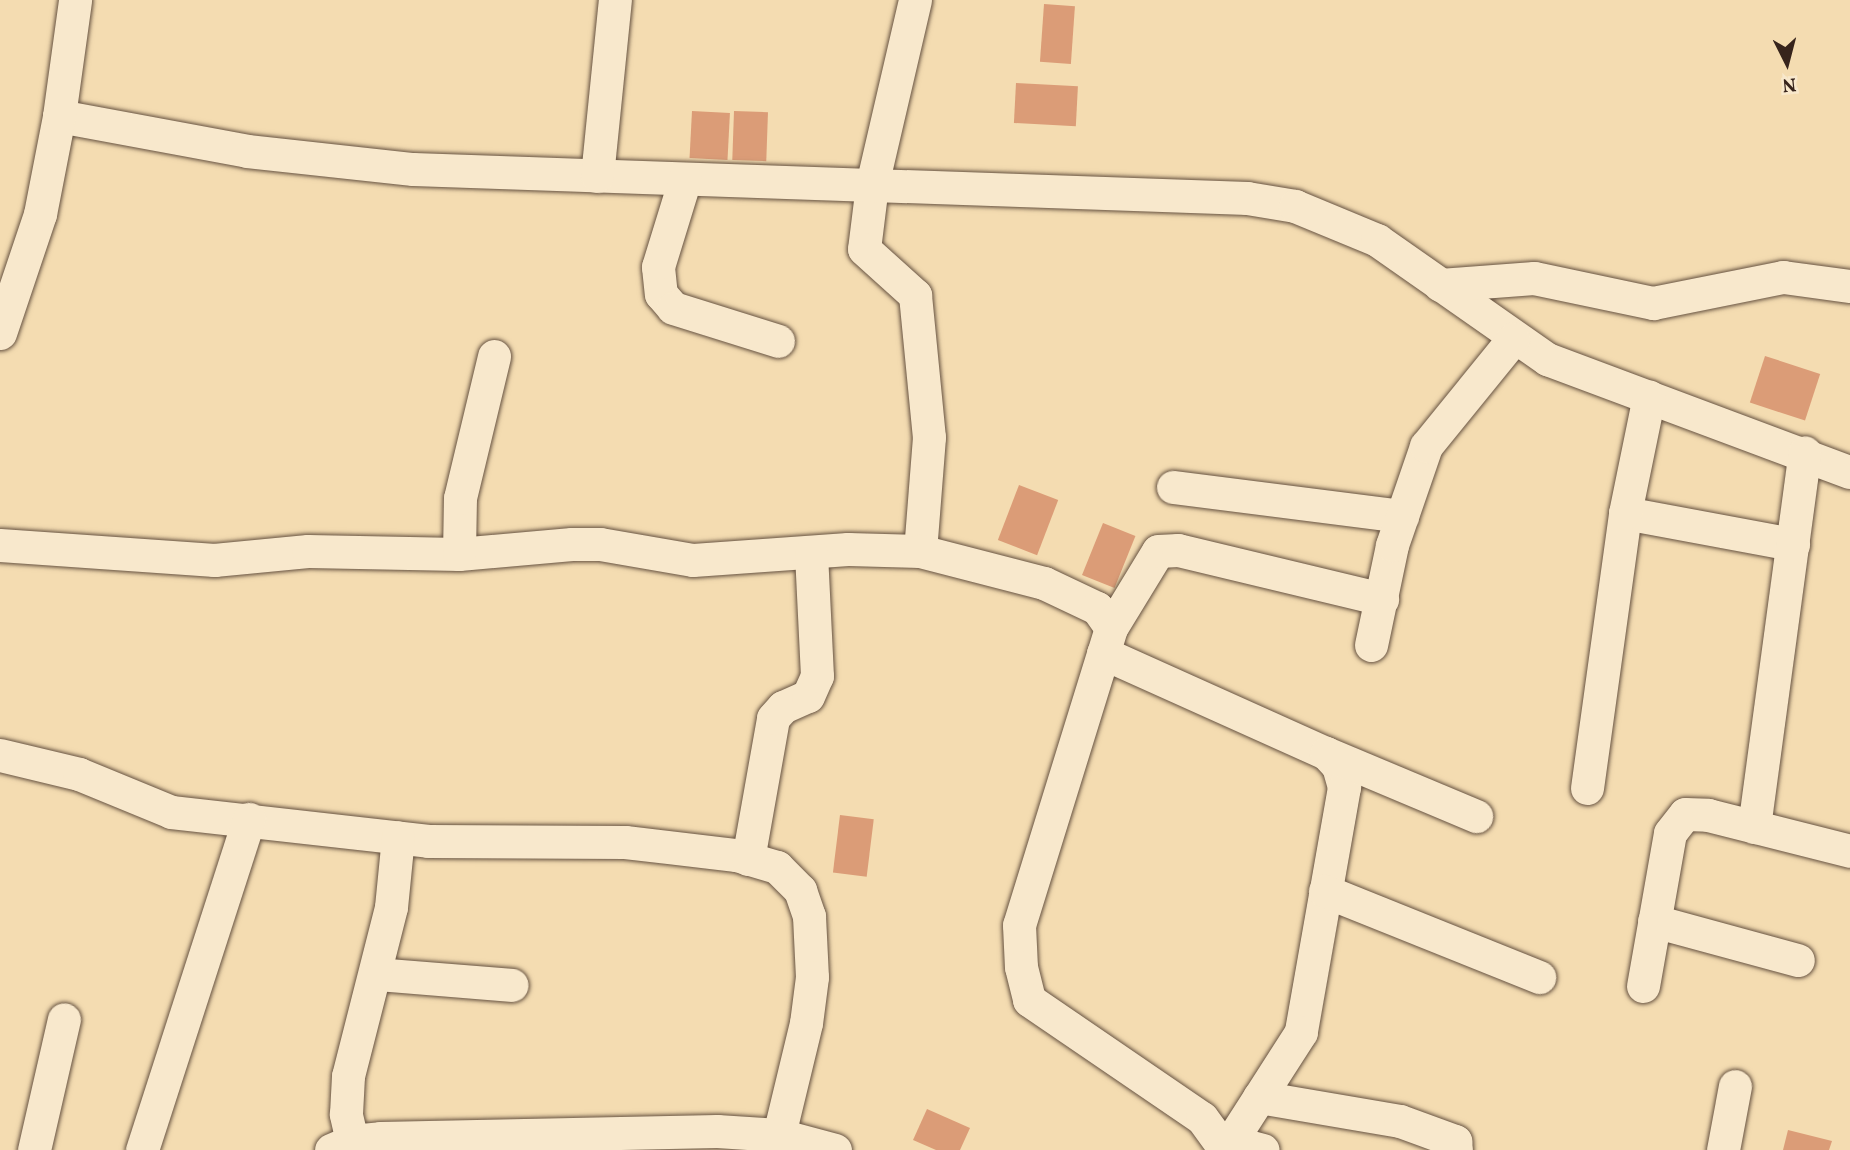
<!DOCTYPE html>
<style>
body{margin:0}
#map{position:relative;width:1850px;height:1150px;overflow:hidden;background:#f4dcb1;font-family:Vollkorn,serif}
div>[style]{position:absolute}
.building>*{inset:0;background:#db9c77;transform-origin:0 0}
.roads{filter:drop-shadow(0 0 2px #665241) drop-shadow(0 0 2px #665241)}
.minor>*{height:33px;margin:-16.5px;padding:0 16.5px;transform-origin:16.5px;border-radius:16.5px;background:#f8e8cc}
span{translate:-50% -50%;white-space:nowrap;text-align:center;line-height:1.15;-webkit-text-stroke:7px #f8e8cc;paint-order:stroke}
.north{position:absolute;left:1752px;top:28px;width:70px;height:70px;-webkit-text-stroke:5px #f8e8cc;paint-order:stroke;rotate:174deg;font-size:19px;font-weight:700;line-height:28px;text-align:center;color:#37241c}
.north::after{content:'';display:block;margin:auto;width:24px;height:32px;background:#37241c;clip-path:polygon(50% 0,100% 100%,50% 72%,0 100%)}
</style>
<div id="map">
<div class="building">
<div style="left:1044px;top:4px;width:31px;height:58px;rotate:4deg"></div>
<div style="left:1016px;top:83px;width:62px;height:40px;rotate:3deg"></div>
<div style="left:692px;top:111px;width:38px;height:47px;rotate:3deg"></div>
<div style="left:734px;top:111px;width:34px;height:49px;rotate:2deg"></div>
<div style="left:1765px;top:356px;width:58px;height:49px;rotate:18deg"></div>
<div style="left:1019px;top:485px;width:42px;height:59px;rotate:21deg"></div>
<div style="left:1103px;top:523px;width:35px;height:56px;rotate:22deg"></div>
<div style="left:840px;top:815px;width:34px;height:58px;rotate:7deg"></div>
<div style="clip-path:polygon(927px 1109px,970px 1128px,960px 1150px,936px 1150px,913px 1140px)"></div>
<div style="clip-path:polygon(1788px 1130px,1832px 1141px,1829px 1150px,1783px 1150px)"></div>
</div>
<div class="roads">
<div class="minor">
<div style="left:915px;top:0;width:190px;rotate:103.1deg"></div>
<div style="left:872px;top:185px;width:64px;rotate:97.1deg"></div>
<div style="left:864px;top:249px;width:69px;rotate:42deg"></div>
<div style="left:915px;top:295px;width:143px;rotate:84.4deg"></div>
<div style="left:929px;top:437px;width:114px;rotate:94.5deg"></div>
<div style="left:59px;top:116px;width:191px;rotate:10.5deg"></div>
<div style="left:247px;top:151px;width:167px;rotate:6.2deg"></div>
<div style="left:413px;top:169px;width:835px;rotate:1.99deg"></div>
<div style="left:1247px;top:198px;width:49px;rotate:9.5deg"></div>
<div style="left:1295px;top:206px;width:89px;rotate:22.5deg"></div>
<div style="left:1377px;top:240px;width:208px;rotate:35deg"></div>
<div style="left:1547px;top:359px;width:323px;rotate:20.5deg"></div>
<div style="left:597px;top:176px;width:177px;rotate:-84.2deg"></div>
<div style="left:685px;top:179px;width:92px;rotate:107.1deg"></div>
<div style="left:658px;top:267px;width:27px;rotate:84deg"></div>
<div style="left:661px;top:294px;width:18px;rotate:49deg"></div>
<div style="left:673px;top:308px;width:110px;rotate:17.4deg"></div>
<div style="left:1440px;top:285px;width:94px;rotate:-4.3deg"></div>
<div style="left:1534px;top:278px;width:122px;rotate:11.9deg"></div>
<div style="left:1653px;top:303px;width:133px;rotate:-11.3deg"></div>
<div style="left:1783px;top:277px;width:68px;rotate:7.7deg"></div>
<div style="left:0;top:333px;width:126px;rotate:-71.4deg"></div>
<div style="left:40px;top:214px;width:100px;rotate:-79deg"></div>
<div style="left:59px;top:116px;width:117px;rotate:-82.1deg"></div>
<div style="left:1173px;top:487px;width:231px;rotate:7.2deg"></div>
<div style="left:1625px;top:513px;width:171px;rotate:10.5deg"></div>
<div style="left:0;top:545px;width:215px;rotate:4deg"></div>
<div style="left:214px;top:560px;width:94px;rotate:-5.5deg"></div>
<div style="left:308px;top:551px;width:151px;rotate:1.1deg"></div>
<div style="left:459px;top:554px;width:113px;rotate:-5.1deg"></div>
<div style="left:572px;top:544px;width:28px"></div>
<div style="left:600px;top:544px;width:94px;rotate:9.8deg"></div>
<div style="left:693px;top:560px;width:155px;rotate:-4.1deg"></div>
<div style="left:848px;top:549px;width:72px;rotate:1.6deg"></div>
<div style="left:920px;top:551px;width:128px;rotate:14.5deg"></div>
<div style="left:1044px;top:583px;width:59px;rotate:25.3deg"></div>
<div style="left:1097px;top:608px;width:24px;rotate:55deg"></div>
<div style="left:1111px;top:628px;width:311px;rotate:107.2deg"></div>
<div style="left:1019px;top:925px;width:42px;rotate:87.3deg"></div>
<div style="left:1021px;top:967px;width:34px;rotate:76deg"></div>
<div style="left:1029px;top:1000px;width:209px;rotate:34.3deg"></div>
<div style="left:1202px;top:1118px;width:39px;rotate:54deg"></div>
<div style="left:459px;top:554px;width:56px;rotate:-89deg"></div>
<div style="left:460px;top:498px;width:146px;rotate:-76.5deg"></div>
<div style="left:1111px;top:628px;width:90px;rotate:-58.6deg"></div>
<div style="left:1158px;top:551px;width:20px;rotate:-3deg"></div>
<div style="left:1178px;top:550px;width:210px;rotate:13.5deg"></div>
<div style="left:1371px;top:645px;width:102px;rotate:-78.1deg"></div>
<div style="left:1392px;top:545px;width:105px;rotate:-71deg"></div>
<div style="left:1426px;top:446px;width:138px;rotate:-50.9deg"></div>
<div style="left:1103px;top:653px;width:244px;rotate:24.2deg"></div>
<div style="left:1326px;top:753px;width:18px;rotate:47deg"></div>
<div style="left:1338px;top:766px;width:22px;rotate:74deg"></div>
<div style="left:1344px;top:787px;width:249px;rotate:100deg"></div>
<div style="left:1301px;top:1032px;width:130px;rotate:122.7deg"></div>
<div style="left:1326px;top:753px;width:163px;rotate:22.8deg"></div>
<div style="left:0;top:755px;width:81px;rotate:13.5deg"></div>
<div style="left:79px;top:774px;width:100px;rotate:22.4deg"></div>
<div style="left:171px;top:812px;width:259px;rotate:6.4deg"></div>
<div style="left:428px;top:841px;width:197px;rotate:0.3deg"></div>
<div style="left:625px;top:842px;width:112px;rotate:6.7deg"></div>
<div style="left:736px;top:855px;width:43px;rotate:16.3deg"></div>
<div style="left:777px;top:867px;width:33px;rotate:45deg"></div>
<div style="left:800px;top:890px;width:28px;rotate:71deg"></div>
<div style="left:809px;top:916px;width:61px;rotate:87.2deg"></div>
<div style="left:812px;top:977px;width:46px;rotate:97.4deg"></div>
<div style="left:806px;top:1023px;width:115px;rotate:103.6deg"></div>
<div style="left:1587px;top:788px;width:278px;rotate:-82.1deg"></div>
<div style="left:1625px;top:513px;width:119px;rotate:-78.4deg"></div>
<div style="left:1754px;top:827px;width:378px;rotate:-82.3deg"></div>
<div style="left:748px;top:859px;width:143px;rotate:-79.9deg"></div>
<div style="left:773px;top:718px;width:15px;rotate:-48deg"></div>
<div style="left:783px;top:707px;width:27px;rotate:-24deg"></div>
<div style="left:808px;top:696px;width:22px;rotate:-66deg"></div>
<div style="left:817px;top:676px;width:123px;rotate:-92.8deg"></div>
<div style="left:1325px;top:891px;width:231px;rotate:21.9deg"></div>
<div style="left:1654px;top:921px;width:149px;rotate:15.2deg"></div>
<div style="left:376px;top:974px;width:136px;rotate:4.6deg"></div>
<div style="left:1643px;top:986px;width:155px;rotate:-80deg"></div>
<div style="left:1670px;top:833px;width:24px;rotate:-52deg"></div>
<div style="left:1685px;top:814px;width:23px;rotate:2deg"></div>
<div style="left:1708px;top:815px;width:146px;rotate:14.2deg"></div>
<div style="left:1259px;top:1097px;width:143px;rotate:9.7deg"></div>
<div style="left:1400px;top:1121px;width:59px;rotate:20deg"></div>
<div style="left:1455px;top:1141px;width:9px;rotate:84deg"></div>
<div style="left:1221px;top:1139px;width:43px;rotate:14.7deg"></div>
<div style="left:352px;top:1141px;width:28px;rotate:-103deg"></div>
<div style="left:346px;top:1114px;width:38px;rotate:-87deg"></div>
<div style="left:348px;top:1076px;width:174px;rotate:-75.7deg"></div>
<div style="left:391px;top:907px;width:70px;rotate:-84.3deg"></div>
<div style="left:34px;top:1150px;width:134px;rotate:-77.1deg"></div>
<div style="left:142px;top:1150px;width:348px;rotate:-72.1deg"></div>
<div style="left:331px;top:1150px;width:23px;rotate:-23deg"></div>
<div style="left:352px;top:1141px;width:28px;rotate:-6deg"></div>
<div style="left:380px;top:1138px;width:337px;rotate:-1.2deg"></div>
<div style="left:717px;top:1131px;width:62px;rotate:3.7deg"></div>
<div style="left:779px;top:1135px;width:58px;rotate:15deg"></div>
<div style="left:1723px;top:1150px;width:65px;rotate:-79.4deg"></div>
</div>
</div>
<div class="north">N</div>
</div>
